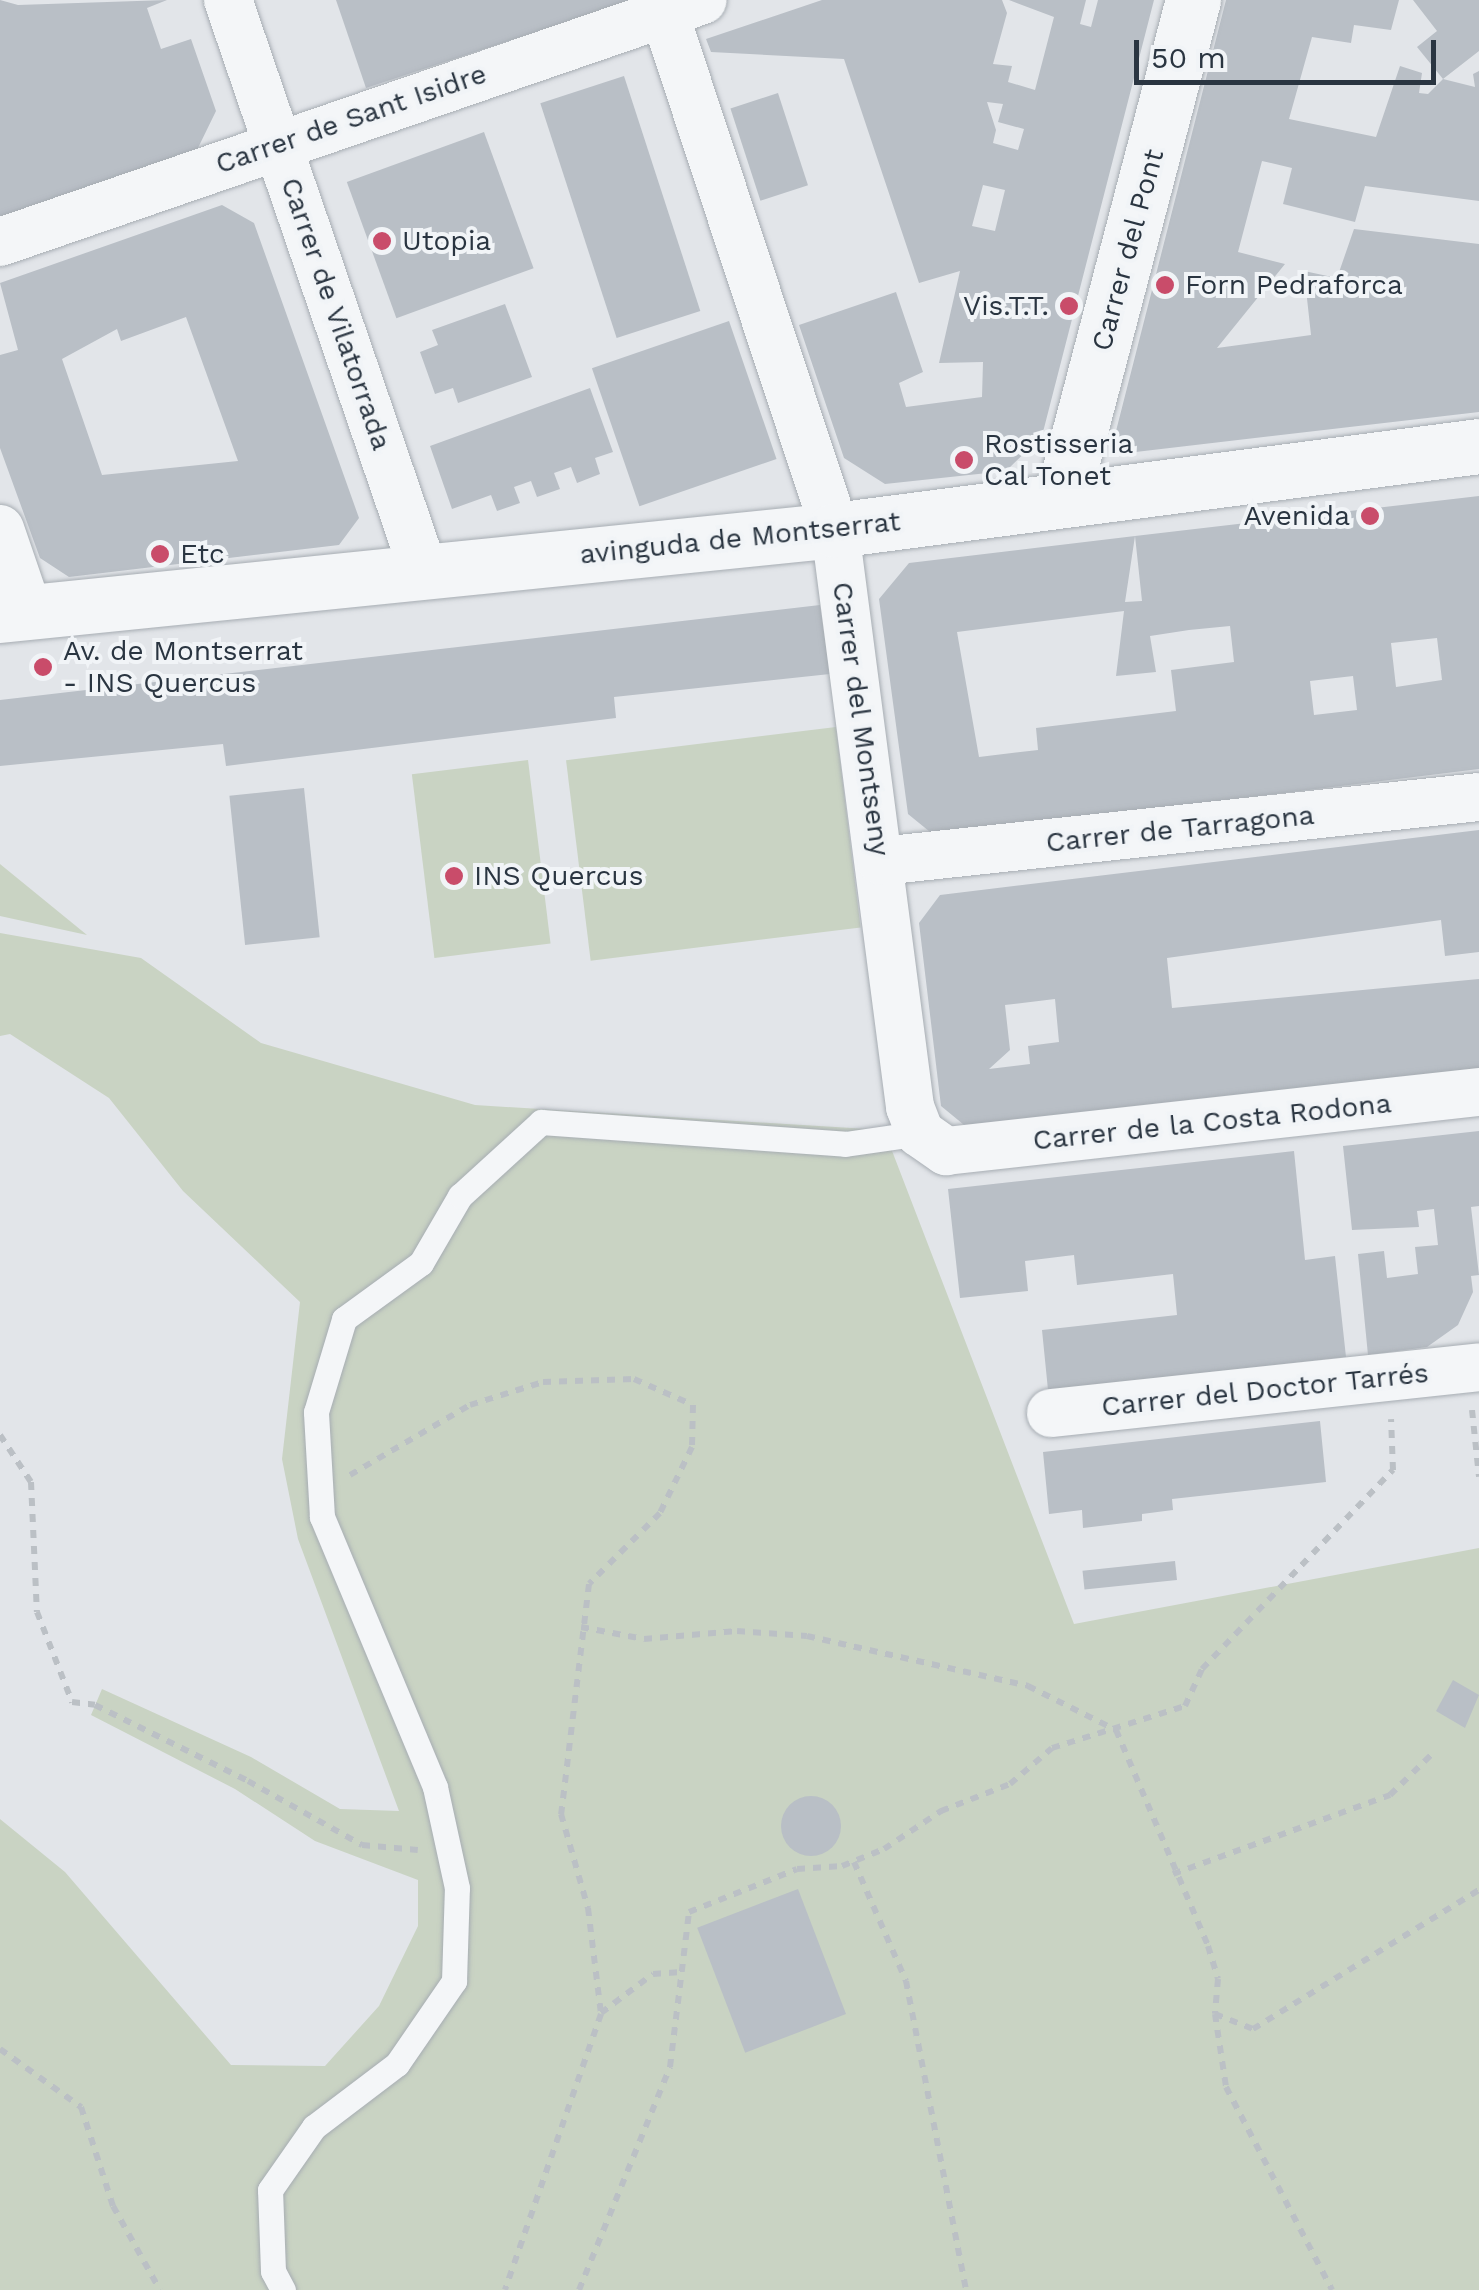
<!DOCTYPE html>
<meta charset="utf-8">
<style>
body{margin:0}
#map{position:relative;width:1479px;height:2290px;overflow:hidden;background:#e2e5e9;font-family:"Work Sans",sans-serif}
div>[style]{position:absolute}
.green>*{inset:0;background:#c9d3c3;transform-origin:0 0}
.building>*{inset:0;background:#b9bfc6;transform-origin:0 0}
.round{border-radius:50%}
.path>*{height:6px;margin-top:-3px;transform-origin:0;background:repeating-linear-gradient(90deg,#bbc0c5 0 8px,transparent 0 16px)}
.roads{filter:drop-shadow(0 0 2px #a7adb3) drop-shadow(0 0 2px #a7adb3)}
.service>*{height:25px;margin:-12.5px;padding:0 12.5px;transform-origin:12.5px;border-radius:12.5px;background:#f4f6f8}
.minor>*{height:48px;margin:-24px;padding:0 24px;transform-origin:24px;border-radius:24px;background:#f4f6f8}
.tertiary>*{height:55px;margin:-27.5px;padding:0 27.5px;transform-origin:27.5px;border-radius:27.5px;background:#f4f6f8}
.dots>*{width:28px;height:28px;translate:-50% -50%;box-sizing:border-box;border:5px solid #f1f4f7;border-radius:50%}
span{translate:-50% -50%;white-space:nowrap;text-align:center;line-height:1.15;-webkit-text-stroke:8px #f1f4f7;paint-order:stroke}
.street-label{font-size:28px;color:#2a3541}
.poi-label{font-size:28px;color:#2a3541}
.left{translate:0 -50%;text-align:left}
.right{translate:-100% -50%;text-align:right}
.scale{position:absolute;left:1134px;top:40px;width:302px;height:45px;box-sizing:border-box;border:5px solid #2a3541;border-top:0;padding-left:12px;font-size:30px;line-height:35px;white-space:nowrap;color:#2a3541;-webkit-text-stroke:8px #f1f4f7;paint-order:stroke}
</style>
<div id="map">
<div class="green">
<div style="left:836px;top:727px;width:202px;height:272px;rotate:83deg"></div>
<div style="left:528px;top:760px;width:185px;height:117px;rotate:83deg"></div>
<div style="clip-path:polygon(0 864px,87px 935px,0 916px)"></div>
<div style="clip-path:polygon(0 933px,141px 958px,261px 1043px,475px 1105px,884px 1130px,1074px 1624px,1479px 1548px,1479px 2290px,0 2290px,0 1819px,65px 1872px,231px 2065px,325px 2066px,379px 2006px,418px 1926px,418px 1880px,315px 1841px,235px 1789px,91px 1715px,102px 1689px,251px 1757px,340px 1809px,399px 1811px,298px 1539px,282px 1459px,300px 1302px,183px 1191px,109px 1098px,10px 1034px,0 1036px)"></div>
</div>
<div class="building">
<div style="clip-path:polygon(0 0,18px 5px,167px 0,147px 8px,161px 49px,191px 39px,216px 111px,197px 150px,0 219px)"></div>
<div style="clip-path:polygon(336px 0,630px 0,630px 1px,366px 88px)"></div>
<div style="clip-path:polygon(evenodd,822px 0,1002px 0,1007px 13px,993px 64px,1012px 66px,1008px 82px,1035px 90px,1054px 17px,1009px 0,1086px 0,1080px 24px,1091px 27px,1098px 0,1154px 0,1042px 436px,1006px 471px,885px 484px,844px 458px,799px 325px,896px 292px,923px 372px,899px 383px,906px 407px,982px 397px,983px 362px,939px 363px,960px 271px,919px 283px,844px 59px,711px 52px,706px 39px,822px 0,987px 102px,1003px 104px,998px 122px,1024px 129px,1018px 150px,993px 143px,996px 130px,987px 102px,822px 0,983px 185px,1005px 190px,995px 231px,972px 226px,983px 185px)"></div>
<div style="clip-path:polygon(1226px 0,1399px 0,1391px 30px,1354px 25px,1351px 43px,1312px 37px,1289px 119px,1376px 137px,1400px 66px,1422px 73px,1419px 93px,1428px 94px,1443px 79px,1475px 87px,1473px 74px,1479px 71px,1479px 201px,1365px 186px,1355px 222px,1283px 204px,1292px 168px,1262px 161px,1238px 252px,1285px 264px,1217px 348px,1311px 335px,1304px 271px,1337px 278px,1354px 229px,1479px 244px,1479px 412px,1127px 453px,1115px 435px)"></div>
<div style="clip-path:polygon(1413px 0,1479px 0,1479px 51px,1443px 79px,1417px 47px,1437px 31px)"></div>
<div style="left:624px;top:76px;width:247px;height:88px;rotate:72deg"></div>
<div style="left:778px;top:93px;width:97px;height:50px;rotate:72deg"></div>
<div style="left:484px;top:132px;width:145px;height:146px;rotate:70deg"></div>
<div style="clip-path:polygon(evenodd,222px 205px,254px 223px,359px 518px,339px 545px,69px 577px,40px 558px,0 448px,0 355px,18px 350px,0 283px,222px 205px,186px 317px,238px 461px,102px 475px,62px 359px,117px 329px,121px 341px,186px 317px)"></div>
<div style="clip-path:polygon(505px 304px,532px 377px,458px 403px,453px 388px,435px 394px,420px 352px,438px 345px,432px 330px)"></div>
<div style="left:729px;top:321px;width:146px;height:145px;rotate:71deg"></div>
<div style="clip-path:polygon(590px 388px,613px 452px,595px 458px,600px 474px,577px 483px,571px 467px,554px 473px,560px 489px,537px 497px,531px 481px,514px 487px,520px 503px,497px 511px,491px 495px,452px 509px,430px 446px)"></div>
<div style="clip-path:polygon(evenodd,1479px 496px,1479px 769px,935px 836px,908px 814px,879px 599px,909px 563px,1135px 536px,1125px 602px,1142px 601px,1135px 536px,1479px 496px,1124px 611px,1116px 676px,1156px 672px,1150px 636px,1189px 630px,1230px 626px,1234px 662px,1171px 670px,1176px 711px,1036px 728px,1038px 750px,979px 757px,957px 632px,1124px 611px,1479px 496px,1437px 638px,1442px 680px,1396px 687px,1391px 643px,1437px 638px,1479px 496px,1353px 676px,1357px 710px,1314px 715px,1310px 681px,1353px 676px)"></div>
<div style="clip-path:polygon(820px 605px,830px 674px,614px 697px,616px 718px,226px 766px,223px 744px,0 766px,0 700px)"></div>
<div style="left:304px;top:788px;width:150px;height:75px;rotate:84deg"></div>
<div style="clip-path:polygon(evenodd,1479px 830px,1479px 952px,1445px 956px,1441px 920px,1167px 958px,1172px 1008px,1479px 979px,1479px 1068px,969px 1129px,941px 1106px,919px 923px,940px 895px,1479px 830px,1055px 999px,1059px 1042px,1028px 1046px,1030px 1064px,989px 1069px,1010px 1050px,1005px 1005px,1055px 999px)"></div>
<div style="clip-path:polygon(1479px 1131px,1479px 1206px,1471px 1207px,1479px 1275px,1471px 1276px,1473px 1292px,1458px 1325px,1427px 1347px,1368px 1355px,1358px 1254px,1384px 1251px,1387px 1278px,1418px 1274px,1415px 1247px,1438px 1245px,1434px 1209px,1417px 1211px,1419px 1227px,1352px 1230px,1343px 1146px)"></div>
<div style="clip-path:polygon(1294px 1151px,1305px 1260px,1335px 1256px,1346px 1357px,1048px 1390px,1042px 1330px,1177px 1315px,1173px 1274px,1077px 1285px,1074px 1255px,1025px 1261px,1028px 1291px,960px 1298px,948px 1189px)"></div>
<div style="clip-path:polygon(1320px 1421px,1326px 1482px,1172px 1499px,1173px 1510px,1142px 1514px,1142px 1521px,1083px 1528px,1082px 1510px,1049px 1514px,1043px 1452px)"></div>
<div style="left:1175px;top:1561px;width:19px;height:93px;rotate:84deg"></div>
<div style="clip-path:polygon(1453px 1680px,1479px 1695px,1465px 1728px,1436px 1711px)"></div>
<div class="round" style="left:781px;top:1796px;width:60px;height:60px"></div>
<div style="left:798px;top:1889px;width:134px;height:108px;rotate:69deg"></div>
</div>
<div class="path">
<div style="left:1472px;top:1410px;width:67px;rotate:84deg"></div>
<div style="left:0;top:1435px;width:56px;rotate:56.6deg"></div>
<div style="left:31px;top:1482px;width:130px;rotate:87.4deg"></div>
<div style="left:37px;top:1612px;width:97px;rotate:68.7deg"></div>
<div style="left:72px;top:1702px;width:23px;rotate:7deg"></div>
<div style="left:95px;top:1705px;width:171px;rotate:26.4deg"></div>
<div style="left:248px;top:1781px;width:131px;rotate:29.3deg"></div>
<div style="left:362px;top:1845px;width:56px;rotate:5.1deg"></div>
<div style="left:350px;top:1475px;width:139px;rotate:-30.3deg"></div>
<div style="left:470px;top:1405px;width:77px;rotate:-17.5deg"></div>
<div style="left:543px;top:1382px;width:91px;rotate:-1.9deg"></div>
<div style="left:634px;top:1379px;width:64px;rotate:23.8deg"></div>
<div style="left:693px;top:1405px;width:42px;rotate:91.4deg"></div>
<div style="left:692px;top:1447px;width:73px;rotate:115.9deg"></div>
<div style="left:660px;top:1513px;width:100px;rotate:135deg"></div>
<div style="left:589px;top:1584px;width:232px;rotate:96.9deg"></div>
<div style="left:561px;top:1814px;width:98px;rotate:74deg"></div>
<div style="left:588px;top:1908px;width:107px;rotate:83deg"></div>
<div style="left:601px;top:2014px;width:292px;rotate:109.2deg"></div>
<div style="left:581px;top:1627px;width:64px;rotate:10.8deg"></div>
<div style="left:644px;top:1639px;width:93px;rotate:-4.9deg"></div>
<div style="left:737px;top:1631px;width:70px;rotate:4.1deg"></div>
<div style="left:807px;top:1636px;width:227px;rotate:12.7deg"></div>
<div style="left:1028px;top:1686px;width:98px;rotate:26.6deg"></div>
<div style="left:1116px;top:1730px;width:235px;rotate:66.9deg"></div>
<div style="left:1208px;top:1946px;width:34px;rotate:73deg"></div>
<div style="left:1218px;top:1979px;width:35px;rotate:95deg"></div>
<div style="left:1215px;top:2014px;width:74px;rotate:81.4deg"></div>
<div style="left:1226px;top:2087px;width:229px;rotate:62.4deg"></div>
<div style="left:854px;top:1862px;width:130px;rotate:66.4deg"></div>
<div style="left:906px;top:1981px;width:315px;rotate:79deg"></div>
<div style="left:1173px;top:1874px;width:231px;rotate:-20deg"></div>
<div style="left:1390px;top:1795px;width:60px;rotate:-44.3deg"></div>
<div style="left:601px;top:2013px;width:65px;rotate:-36.9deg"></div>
<div style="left:653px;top:1974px;width:28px;rotate:-4deg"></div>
<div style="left:1215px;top:2014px;width:41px;rotate:21.5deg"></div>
<div style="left:1253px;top:2029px;width:265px;rotate:-31.6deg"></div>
<div style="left:0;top:2049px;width:100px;rotate:35.6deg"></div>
<div style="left:81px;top:2107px;width:104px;rotate:72.1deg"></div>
<div style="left:113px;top:2206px;width:96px;rotate:60.8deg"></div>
<div style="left:579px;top:2290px;width:241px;rotate:-67.8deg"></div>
<div style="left:670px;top:2067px;width:156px;rotate:-83deg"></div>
<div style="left:689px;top:1912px;width:116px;rotate:-21.7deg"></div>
<div style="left:797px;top:1869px;width:45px;rotate:-3.8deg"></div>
<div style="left:842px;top:1866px;width:45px;rotate:-22deg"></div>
<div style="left:884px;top:1849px;width:69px;rotate:-33.7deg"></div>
<div style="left:941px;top:1811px;width:74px;rotate:-21.4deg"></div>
<div style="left:1010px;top:1784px;width:55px;rotate:-40.6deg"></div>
<div style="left:1052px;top:1748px;width:139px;rotate:-17.5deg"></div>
<div style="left:1185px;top:1706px;width:41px;rotate:-65.3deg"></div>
<div style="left:1202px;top:1669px;width:276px;rotate:-46.2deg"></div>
<div style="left:1393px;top:1470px;width:51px;rotate:-92.2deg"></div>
</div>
<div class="roads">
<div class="service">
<div style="left:283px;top:2290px;width:21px;rotate:-118deg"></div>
<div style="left:273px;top:2271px;width:81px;rotate:-92.1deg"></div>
<div style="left:270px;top:2190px;width:77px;rotate:-55.1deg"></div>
<div style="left:314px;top:2127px;width:104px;rotate:-37.2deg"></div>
<div style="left:397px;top:2064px;width:101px;rotate:-55.5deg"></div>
<div style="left:454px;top:1981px;width:93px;rotate:-88.2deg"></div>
<div style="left:457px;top:1888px;width:103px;rotate:-102.3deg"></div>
<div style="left:435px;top:1787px;width:293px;rotate:-112.7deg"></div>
<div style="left:322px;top:1517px;width:105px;rotate:-93.3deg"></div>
<div style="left:316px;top:1412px;width:97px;rotate:-73.2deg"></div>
<div style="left:344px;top:1319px;width:95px;rotate:-36deg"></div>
<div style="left:421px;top:1263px;width:78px;rotate:-59.8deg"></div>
<div style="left:460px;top:1196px;width:110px;rotate:-42.4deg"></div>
<div style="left:541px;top:1122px;width:305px;rotate:4.1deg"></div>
<div style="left:845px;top:1144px;width:76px;rotate:-8.3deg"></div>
</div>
<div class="minor">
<div style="left:228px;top:0;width:605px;rotate:71.09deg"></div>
<div style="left:660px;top:0;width:558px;rotate:71.73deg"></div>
<div style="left:835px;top:530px;width:582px;rotate:82.59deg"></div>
<div style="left:910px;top:1107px;width:28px;rotate:69deg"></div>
<div style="left:920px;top:1133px;width:32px;rotate:35deg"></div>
<div style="left:946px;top:1151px;width:536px;rotate:-6.32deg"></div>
<div style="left:0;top:242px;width:743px;rotate:-19deg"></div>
<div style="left:0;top:529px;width:87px;rotate:71.1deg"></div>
<div style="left:881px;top:861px;width:601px;rotate:-6.11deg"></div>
<div style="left:1051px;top:1413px;width:430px;rotate:-6.1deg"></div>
</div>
<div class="tertiary">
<div style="left:1062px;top:499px;width:516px;rotate:-75.29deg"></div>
<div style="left:0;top:615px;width:839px;rotate:-5.81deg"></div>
<div style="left:835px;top:530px;width:649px;rotate:-7.43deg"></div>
</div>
</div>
<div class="dots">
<div style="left:382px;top:241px;background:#c94c6a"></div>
<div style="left:1165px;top:285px;background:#c94c6a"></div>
<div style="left:1069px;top:306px;background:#c94c6a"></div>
<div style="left:964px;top:460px;background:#c94c6a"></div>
<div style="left:1370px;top:516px;background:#c94c6a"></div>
<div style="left:160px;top:554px;background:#c94c6a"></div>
<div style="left:43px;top:667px;background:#c94c6a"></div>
<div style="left:454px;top:876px;background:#c94c6a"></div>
</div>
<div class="street-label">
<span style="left:351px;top:119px;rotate:-19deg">Carrer de Sant Isidre</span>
<span style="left:1128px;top:250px;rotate:-75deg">Carrer del Pont</span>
<span style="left:336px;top:314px;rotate:71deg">Carrer de Vilatorrada</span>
<span style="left:740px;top:538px;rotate:-6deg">avinguda de Montserrat</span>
<span style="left:861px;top:719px;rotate:82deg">Carrer del Montseny</span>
<span style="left:1180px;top:829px;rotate:-6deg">Carrer de Tarragona</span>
<span style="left:1212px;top:1122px;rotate:-6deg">Carrer de la Costa Rodona</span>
<span style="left:1265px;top:1390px;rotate:-6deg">Carrer del Doctor Tarrés</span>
</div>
<div class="poi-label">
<span class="left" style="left:402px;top:241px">Utopia</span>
<span class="left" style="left:1185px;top:285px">Forn Pedraforca</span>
<span class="right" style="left:1049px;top:306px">Vis.T.T.</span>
<span class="left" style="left:984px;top:460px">Rostisseria<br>Cal Tonet</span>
<span class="right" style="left:1350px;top:516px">Avenida</span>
<span class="left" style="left:180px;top:554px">Etc</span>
<span class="left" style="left:63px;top:667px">Av. de Montserrat<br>- INS Quercus</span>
<span class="left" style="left:474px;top:876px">INS Quercus</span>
</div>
<div class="scale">50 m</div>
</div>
